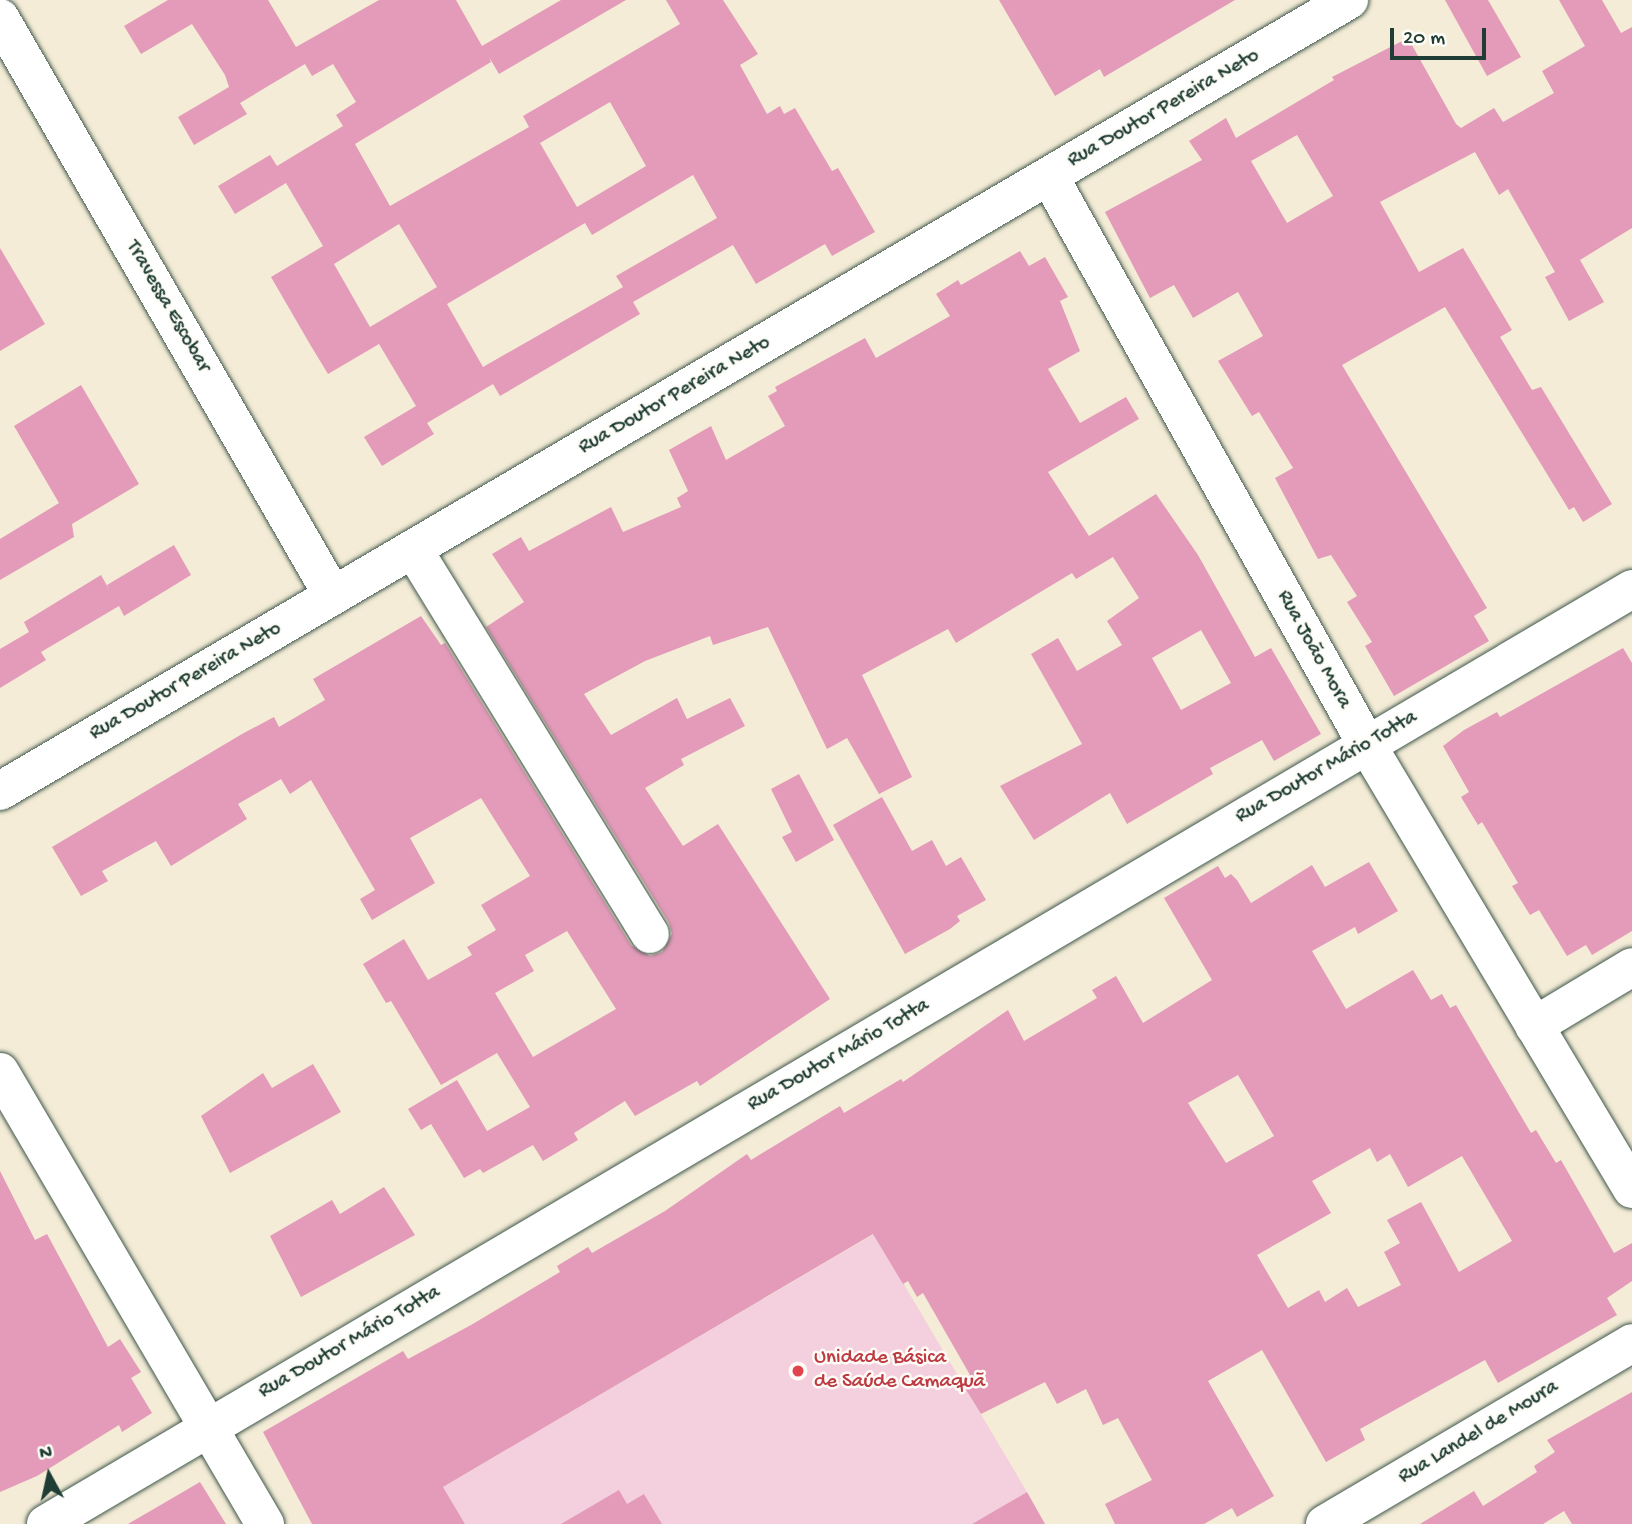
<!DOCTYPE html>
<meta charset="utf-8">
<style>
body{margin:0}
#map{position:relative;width:1632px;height:1524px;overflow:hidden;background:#f4ecd6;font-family:"Gochi Hand",sans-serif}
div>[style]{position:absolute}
.built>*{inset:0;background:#f4cfdd}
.building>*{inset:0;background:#e39bb9}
.roads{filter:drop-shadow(0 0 2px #3f574c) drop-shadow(0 0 2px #3f574c)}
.minor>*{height:38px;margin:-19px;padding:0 19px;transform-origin:19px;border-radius:19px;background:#fff}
.dots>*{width:19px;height:19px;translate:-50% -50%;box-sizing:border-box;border:4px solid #fdfcf7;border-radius:50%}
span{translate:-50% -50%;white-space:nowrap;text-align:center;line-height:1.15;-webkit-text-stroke:5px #fdfcf7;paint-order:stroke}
.street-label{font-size:21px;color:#1f3d34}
.health-label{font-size:21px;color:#be3a42}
.left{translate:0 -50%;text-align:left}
.north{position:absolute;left:14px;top:1440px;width:70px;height:70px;-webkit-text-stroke:5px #fdfcf7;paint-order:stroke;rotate:352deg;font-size:19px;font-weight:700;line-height:28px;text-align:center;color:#1f3d34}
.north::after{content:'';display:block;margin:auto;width:24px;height:32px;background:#1f3d34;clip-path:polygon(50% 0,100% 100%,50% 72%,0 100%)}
.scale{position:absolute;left:1390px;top:28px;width:96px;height:32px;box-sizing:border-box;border:4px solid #1f3d34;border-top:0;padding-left:9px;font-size:21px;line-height:24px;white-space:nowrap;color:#1f3d34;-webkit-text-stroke:5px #fdfcf7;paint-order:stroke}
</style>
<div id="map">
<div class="built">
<div style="clip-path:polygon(874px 1234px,1027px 1492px,972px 1524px,465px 1524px,443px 1487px)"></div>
</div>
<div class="building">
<div style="clip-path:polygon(evenodd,168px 0,268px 0,296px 47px,379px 0,456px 0,482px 46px,561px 0,626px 0,499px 74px,489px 57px,491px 62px,355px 144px,390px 206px,529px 127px,523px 116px,680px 24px,666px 0,723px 0,758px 54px,740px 65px,767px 114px,780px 106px,784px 114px,795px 108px,832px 171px,838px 168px,875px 232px,832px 256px,825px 244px,756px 284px,733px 245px,633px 302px,640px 314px,500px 396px,493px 384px,427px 423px,434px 434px,382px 466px,364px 437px,416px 406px,379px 344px,328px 374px,311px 346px,271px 277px,323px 246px,286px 183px,235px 214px,218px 186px,270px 155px,277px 166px,343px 126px,336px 115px,356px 102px,333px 64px,312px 76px,305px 64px,240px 103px,247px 114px,194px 145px,178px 117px,229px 87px,225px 75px,192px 24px,141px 54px,124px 26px,168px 0,610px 102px,646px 166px,577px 207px,540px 143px,610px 102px,168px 0,693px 175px,717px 218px,616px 276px,623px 287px,483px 367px,447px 304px,585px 223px,592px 235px,693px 175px,168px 0,399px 224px,437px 287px,370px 327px,334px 264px,399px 224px)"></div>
<div style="clip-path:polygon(999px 0,1235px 0,1104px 77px,1100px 69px,1055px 96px)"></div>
<div style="clip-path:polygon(1445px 0,1488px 0,1521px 57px,1487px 76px)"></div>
<div style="clip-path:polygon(evenodd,1559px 0,1602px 0,1621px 33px,1632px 27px,1632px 228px,1580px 260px,1604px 302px,1569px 321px,1545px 277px,1555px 272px,1508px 189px,1499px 195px,1475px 152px,1380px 202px,1419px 272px,1463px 248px,1512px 330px,1500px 337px,1532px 390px,1541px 387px,1612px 504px,1583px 522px,1574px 507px,1569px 510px,1445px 307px,1342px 365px,1487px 608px,1474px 616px,1489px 641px,1394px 696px,1365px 646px,1372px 642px,1347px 602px,1357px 596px,1331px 555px,1318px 559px,1275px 478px,1293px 468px,1259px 412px,1252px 416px,1218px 361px,1263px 336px,1238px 292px,1193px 318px,1174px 285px,1150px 298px,1105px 212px,1202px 160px,1189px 141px,1226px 118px,1236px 138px,1334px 80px,1332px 77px,1408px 38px,1456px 124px,1461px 128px,1494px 108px,1503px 122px,1554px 93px,1542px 71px,1585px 46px,1559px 0,1297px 135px,1333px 196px,1287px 223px,1251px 161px,1297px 135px)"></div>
<div style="clip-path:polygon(0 248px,45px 324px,0 351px)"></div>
<div style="clip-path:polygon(evenodd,1020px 251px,1029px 266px,1045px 257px,1068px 297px,1060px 301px,1080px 351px,1048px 369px,1080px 423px,1126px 397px,1139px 419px,1048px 472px,1089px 536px,1156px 494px,1198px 555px,1255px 657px,1271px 648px,1321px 734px,1274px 761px,1262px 740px,1210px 768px,1213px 774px,1127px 824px,1110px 793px,1034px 840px,1000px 786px,1082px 744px,1031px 654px,1058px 638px,1077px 671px,1122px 645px,1107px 621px,1139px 598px,1113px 557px,1076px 579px,1072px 573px,956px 643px,948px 629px,862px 675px,912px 777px,879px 794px,847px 738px,827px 749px,768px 627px,713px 645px,710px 636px,645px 661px,584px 694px,611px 735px,677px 698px,687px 719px,730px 698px,745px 726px,681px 759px,684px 765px,645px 788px,683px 846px,718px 824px,830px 999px,700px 1086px,697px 1081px,635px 1116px,625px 1101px,574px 1133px,578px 1140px,543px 1161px,533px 1145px,483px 1173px,480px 1169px,464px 1178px,431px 1124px,421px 1130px,408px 1109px,457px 1080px,487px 1131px,530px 1107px,497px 1053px,441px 1085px,391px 1001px,386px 1003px,363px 964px,404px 939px,428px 980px,472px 955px,467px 947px,496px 930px,481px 905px,530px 876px,481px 798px,410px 838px,435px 883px,372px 920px,360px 899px,375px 890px,311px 780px,290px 794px,281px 779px,238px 804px,247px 819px,171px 866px,156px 841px,102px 871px,108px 881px,81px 896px,52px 847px,242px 734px,274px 717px,279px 727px,325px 700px,313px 679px,421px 616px,441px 645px,445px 643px,631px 945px,650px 956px,662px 952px,672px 934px,669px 923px,486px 627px,524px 602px,492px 554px,521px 537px,529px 551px,611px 507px,623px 532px,681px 507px,677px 498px,688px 491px,669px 450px,711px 426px,726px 460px,785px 426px,768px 396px,777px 391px,775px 387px,865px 338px,876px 358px,950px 316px,936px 294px,958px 280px,961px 285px,1020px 251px,1201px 630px,1231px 683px,1181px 710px,1152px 658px,1201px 630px,1020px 251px,567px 931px,616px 1009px,533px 1057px,495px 993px,534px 971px,525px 955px,567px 931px)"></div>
<div style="clip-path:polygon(81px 385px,139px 484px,72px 524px,74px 537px,0 580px,0 539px,59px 503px,14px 426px)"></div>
<div style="clip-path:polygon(174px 545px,191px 575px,124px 616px,119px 606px,41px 652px,46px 660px,0 688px,0 649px,29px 632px,24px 622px,101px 575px,110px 591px,107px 585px)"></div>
<div style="clip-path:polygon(1623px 648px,1632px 663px,1632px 931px,1592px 955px,1586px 945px,1567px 956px,1539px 910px,1530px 915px,1512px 886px,1518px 883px,1482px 822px,1478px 825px,1461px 797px,1469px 792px,1443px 746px,1464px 730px,1497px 712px,1500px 717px)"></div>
<div style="clip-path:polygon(799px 774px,834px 840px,796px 862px,782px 837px,792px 832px,771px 789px)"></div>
<div style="clip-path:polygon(882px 797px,912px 851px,932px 840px,946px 866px,961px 857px,986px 900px,957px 916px,960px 921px,950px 929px,905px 954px,833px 825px)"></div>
<div style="clip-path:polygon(evenodd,1369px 862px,1398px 911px,1358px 934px,1355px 927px,1312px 951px,1346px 1009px,1413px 970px,1431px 1000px,1442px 994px,1450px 1008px,1456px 1005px,1531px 1133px,1536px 1130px,1556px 1163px,1561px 1160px,1614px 1253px,1632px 1243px,1632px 1281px,1607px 1298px,1617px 1315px,1498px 1383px,1485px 1360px,1360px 1429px,1365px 1440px,1326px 1462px,1262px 1350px,1208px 1381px,1274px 1496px,1237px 1517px,1232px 1508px,1204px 1524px,1115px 1524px,1105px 1504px,1152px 1480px,1118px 1418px,1103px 1425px,1086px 1389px,1057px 1404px,1045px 1382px,981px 1414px,960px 1380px,970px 1375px,923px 1293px,917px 1297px,908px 1281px,903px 1284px,873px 1234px,443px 1487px,465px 1524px,312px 1524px,263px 1432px,403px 1351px,408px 1359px,471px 1325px,560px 1272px,557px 1266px,588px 1247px,592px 1253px,665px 1211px,747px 1154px,751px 1160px,840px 1106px,844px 1113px,901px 1079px,903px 1082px,1008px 1010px,1024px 1041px,1097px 998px,1092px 990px,1116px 976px,1143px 1023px,1212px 980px,1164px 898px,1218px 866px,1225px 878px,1231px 874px,1237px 880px,1251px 903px,1312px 865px,1325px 887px,1369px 862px,1238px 1075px,1274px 1136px,1226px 1163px,1188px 1103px,1238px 1075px,1369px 862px,1370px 1148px,1377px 1162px,1390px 1154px,1408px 1187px,1462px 1156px,1512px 1241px,1459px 1272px,1421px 1202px,1387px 1220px,1400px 1243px,1384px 1252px,1401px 1285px,1358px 1307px,1347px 1288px,1325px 1302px,1319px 1290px,1288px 1308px,1257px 1255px,1331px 1213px,1312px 1181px,1370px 1148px)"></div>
<div style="clip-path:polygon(313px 1064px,341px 1112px,230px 1173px,201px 1116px,263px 1073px,272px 1088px)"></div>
<div style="clip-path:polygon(0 1171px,35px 1240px,47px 1234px,108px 1347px,120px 1339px,141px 1372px,131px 1378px,152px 1413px,122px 1432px,119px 1425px,37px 1476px,0 1492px)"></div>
<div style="clip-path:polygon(384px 1187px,415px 1235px,301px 1297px,270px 1236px,332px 1200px,340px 1214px)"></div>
<div style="clip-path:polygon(1632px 1392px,1632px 1524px,1572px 1524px,1564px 1511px,1543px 1524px,1420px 1524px,1474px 1491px,1483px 1506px,1537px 1472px,1534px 1466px,1555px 1452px,1547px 1440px)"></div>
<div style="clip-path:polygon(200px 1482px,226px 1524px,128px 1524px)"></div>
<div style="clip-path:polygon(619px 1490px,627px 1504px,644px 1494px,662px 1524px,561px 1524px)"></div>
<div style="clip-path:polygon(1027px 1492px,1045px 1524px,972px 1524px)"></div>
</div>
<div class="roads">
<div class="minor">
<div style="left:0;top:18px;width:667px;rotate:60.05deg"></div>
<div style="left:1049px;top:176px;width:652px;rotate:60.8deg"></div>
<div style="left:1367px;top:745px;width:517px;rotate:59.17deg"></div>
<div style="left:413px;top:549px;width:452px;rotate:58.4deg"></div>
<div style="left:0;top:791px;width:1564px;rotate:-30.39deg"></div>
<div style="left:1534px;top:1026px;width:114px;rotate:-31deg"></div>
<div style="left:0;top:1072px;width:524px;rotate:59.62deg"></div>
<div style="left:46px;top:1524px;width:1841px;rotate:-30.52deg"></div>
<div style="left:1325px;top:1524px;width:356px;rotate:-30.5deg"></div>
</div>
</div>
<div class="dots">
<div style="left:798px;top:1371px;background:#e0444e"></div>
</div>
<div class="street-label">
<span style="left:1164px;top:109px;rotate:-30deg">Rua Doutor Pereira Neto</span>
<span style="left:167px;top:307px;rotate:60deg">Travessa Escobar</span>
<span style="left:675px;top:396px;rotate:-30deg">Rua Doutor Pereira Neto</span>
<span style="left:1313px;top:650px;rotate:61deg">Rua João Mora</span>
<span style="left:186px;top:682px;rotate:-30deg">Rua Doutor Pereira Neto</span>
<span style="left:1327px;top:768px;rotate:-30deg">Rua Doutor Mário Totta</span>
<span style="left:839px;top:1056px;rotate:-30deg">Rua Doutor Mário Totta</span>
<span style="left:350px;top:1343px;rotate:-30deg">Rua Doutor Mário Totta</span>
<span style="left:1479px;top:1433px;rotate:-31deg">Rua Landel de Moura</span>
</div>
<div class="health-label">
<span class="left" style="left:814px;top:1371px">Unidade Básica<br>de Saúde Camaquã</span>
</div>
<div class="north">N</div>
<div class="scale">20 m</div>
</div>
